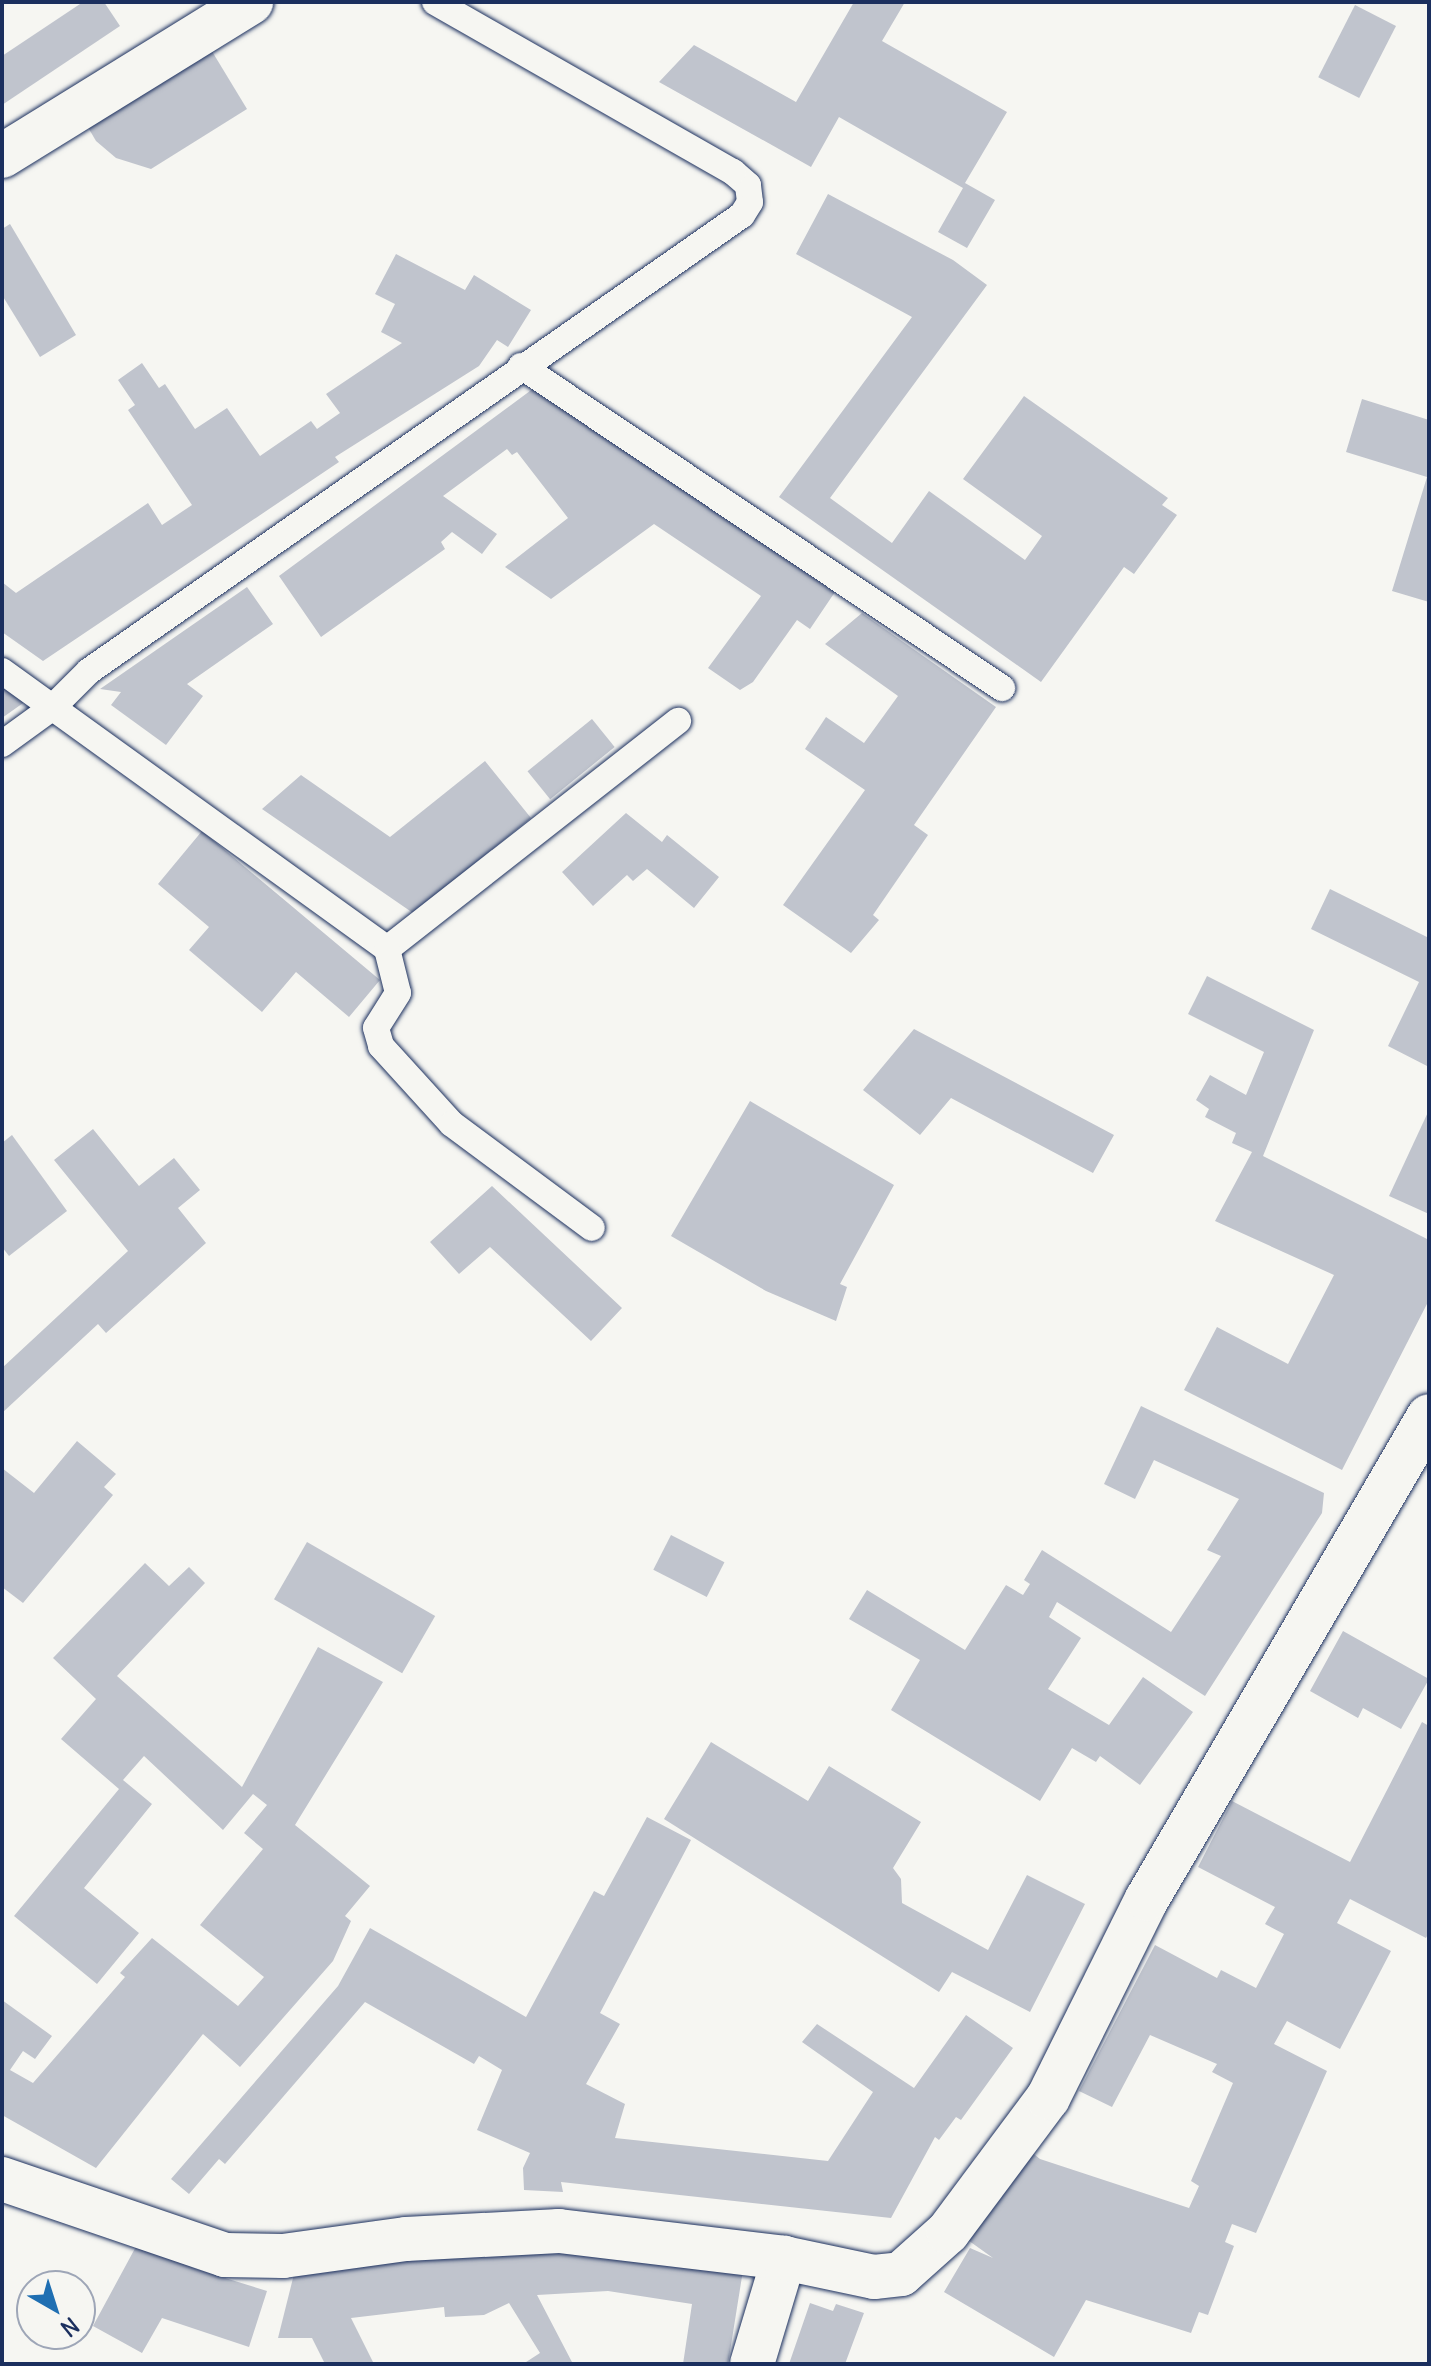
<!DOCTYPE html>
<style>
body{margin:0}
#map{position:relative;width:1431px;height:2366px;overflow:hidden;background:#f6f6f2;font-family:Delius,sans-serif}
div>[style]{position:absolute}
.building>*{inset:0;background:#c0c4cd;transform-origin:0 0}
.roads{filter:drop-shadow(0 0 2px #1b2f5e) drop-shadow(0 0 2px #1b2f5e)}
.lane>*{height:26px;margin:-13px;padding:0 13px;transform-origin:13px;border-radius:13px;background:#f6f6f2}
.street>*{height:44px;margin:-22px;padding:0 22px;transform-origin:22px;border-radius:22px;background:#f6f6f2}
.secondary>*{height:44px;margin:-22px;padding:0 22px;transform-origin:22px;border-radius:22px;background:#f6f6f2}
span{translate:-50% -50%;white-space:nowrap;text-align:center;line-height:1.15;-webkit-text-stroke:6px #f6f6f2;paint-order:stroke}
.frame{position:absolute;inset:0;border:4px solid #1b2f5e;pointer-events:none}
.north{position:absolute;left:16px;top:2270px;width:80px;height:80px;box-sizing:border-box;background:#f6f6f2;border:2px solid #9ea6b7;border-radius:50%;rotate:141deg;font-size:22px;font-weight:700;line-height:32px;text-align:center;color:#1b2f5e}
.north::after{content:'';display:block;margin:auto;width:28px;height:36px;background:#1f6fb2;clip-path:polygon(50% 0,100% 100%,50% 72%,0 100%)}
</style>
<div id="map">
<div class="building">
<div style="clip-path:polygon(83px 2px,104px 2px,120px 26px,2px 105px,2px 56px)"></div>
<div style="clip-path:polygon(854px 2px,905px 2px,882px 41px,1007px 112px,965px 183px,995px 200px,967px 248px,938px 232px,963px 188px,839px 117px,811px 167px,659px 82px,694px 45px,796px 102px)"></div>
<div style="left:1355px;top:5px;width:46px;height:81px;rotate:27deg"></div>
<div style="clip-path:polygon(210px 48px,247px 109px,151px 169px,116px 158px,96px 141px,86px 124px)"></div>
<div style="clip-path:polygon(828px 194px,953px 260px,987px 285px,830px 498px,892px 543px,929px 491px,1025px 560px,1042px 536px,963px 479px,1024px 396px,1168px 498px,1162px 505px,1177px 515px,1134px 574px,1124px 567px,1041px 682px,779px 497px,912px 317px,796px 254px)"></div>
<div style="clip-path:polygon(10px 224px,76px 335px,40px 357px,2px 295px,2px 229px)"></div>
<div style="clip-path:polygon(396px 254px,465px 290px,474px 275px,531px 310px,508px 347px,497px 340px,479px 366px,335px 457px,339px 462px,43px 661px,2px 632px,2px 582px,16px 593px,148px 503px,162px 525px,192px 505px,128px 410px,135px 405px,118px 380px,142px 363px,159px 388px,165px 384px,195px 429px,227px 408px,260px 456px,311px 421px,317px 429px,340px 413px,326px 394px,402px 343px,381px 332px,395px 304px,375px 294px)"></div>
<div style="clip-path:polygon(534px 388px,835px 592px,810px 629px,797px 620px,753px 682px,740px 690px,708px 668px,761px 596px,654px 524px,551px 599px,505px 567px,568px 518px,517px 452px,512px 455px,507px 449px,443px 496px,497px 534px,482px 554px,452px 532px,441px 542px,445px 549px,321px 637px,279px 576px)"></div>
<div style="clip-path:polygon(1362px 399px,1429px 420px,1429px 602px,1392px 591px,1427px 477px,1346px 452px)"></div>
<div style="clip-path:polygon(247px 587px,273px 624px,187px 684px,203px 696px,166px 745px,111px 705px,121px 692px,100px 689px)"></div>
<div style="clip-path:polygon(862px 613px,996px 707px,914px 825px,928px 835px,873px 915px,879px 920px,851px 953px,783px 905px,865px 790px,805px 749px,826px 717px,864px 743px,898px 696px,825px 644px)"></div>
<div style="clip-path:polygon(2px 683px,26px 701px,2px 718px)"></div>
<div style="left:592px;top:719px;width:36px;height:83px;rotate:51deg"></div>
<div style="clip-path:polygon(485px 761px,531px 818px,413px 913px,262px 809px,301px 775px,390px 837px)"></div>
<div style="clip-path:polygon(626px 813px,662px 842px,667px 835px,719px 877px,694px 908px,647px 869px,633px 881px,627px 875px,593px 906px,562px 872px)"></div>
<div style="clip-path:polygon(202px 831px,380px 980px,349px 1017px,296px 972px,262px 1012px,189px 950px,209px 927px,158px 884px)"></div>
<div style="clip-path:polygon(1330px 889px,1429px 938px,1429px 1067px,1388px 1046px,1419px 982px,1311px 929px)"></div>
<div style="clip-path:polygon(1207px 976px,1314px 1030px,1263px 1156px,1429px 1240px,1429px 1300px,1342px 1470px,1184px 1390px,1217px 1327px,1288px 1364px,1334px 1275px,1215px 1221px,1252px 1152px,1232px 1143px,1236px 1133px,1205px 1117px,1209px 1109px,1196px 1100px,1210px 1075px,1246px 1095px,1264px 1052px,1188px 1014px)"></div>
<div style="clip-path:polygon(914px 1029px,1114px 1135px,1093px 1173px,951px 1098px,920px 1135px,863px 1090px)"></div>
<div style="clip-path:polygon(750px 1101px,894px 1185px,840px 1284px,847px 1287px,836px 1321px,766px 1291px,671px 1236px)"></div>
<div style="clip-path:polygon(1429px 1110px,1429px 1214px,1389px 1196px)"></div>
<div style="clip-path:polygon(93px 1129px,139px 1186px,174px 1158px,200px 1190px,178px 1208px,206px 1243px,106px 1333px,98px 1324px,2px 1413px,2px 1368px,128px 1251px,54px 1160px)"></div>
<div style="clip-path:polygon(12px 1135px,67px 1211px,9px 1256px,2px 1247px,2px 1143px)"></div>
<div style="clip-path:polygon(492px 1186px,622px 1308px,591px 1341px,490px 1247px,459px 1274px,430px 1242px)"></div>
<div style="clip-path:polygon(1141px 1406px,1324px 1493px,1322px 1513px,1205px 1696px,1057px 1602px,1049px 1617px,1081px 1638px,1048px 1689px,1109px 1725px,1143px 1677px,1193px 1712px,1140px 1785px,1100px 1756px,1096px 1762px,1072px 1748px,1040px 1801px,891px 1710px,920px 1660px,849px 1619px,867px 1590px,965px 1650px,1006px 1585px,1023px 1595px,1030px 1584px,1024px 1580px,1042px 1550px,1171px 1632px,1221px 1556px,1207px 1550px,1239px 1499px,1154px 1460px,1135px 1499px,1104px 1484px)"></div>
<div style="clip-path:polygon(77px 1441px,116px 1474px,104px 1487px,113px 1495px,23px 1603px,2px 1587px,2px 1468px,34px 1493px)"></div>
<div style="left:671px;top:1535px;width:60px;height:39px;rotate:27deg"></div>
<div style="left:307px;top:1542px;width:148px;height:66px;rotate:30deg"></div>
<div style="clip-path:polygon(145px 1563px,169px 1586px,189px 1567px,205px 1583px,117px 1676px,242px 1787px,318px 1647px,383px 1682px,295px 1825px,370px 1886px,345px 1916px,351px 1921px,333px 1961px,240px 2067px,203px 2034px,96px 2168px,2px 2115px,2px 2000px,52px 2036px,35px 2059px,23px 2051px,10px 2070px,33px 2083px,125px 1977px,120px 1973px,152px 1938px,238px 2006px,264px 1977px,200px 1925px,263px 1849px,244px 1833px,267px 1805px,253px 1794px,223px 1830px,144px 1756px,123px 1780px,152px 1804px,84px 1888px,139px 1933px,97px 1984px,14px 1916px,119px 1789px,61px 1739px,96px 1699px,53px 1658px)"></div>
<div style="clip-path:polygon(1343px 1631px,1429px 1679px,1401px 1729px,1363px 1708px,1358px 1718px,1310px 1691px)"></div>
<div style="clip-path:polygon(1422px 1722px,1429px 1726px,1429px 1932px,1426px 1938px,1350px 1899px,1337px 1923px,1391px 1951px,1340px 2049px,1287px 2021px,1274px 2044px,1327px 2071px,1256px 2233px,1232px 2224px,1225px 2242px,1234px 2246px,1208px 2315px,1199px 2312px,1191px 2333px,1086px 2300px,1054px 2357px,944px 2292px,970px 2248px,993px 2258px,965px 2238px,1030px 2151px,1040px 2159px,1189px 2208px,1199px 2186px,1191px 2181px,1233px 2083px,1212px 2072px,1217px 2064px,1150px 2035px,1112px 2107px,1079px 2091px,1155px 1945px,1217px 1978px,1221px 1970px,1256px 1988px,1284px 1934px,1265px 1924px,1275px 1907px,1198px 1867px,1232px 1801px,1350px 1862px)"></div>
<div style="clip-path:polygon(711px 1742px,808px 1801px,829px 1766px,921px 1822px,893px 1868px,901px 1879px,902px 1903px,988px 1950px,1027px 1875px,1085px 1904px,1030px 2012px,952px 1972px,939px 1992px,664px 1819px)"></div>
<div style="clip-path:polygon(647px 1817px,691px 1840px,600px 2013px,620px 2024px,586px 2084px,625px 2104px,615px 2138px,828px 2161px,873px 2092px,802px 2042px,817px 2024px,914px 2088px,966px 2015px,1013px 2048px,961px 2120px,956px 2117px,939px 2140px,935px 2137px,891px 2218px,561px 2182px,563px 2192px,524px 2190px,523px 2168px,530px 2153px,477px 2130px,502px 2070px,479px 2056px,474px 2064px,365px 2002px,225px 2164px,219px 2159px,189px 2194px,171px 2179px,338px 1986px,370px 1928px,526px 2017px,594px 1891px,604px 1896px)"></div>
<div style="clip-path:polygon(139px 2241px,196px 2269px,267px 2291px,249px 2347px,162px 2318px,142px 2353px,93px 2326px)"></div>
<div style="clip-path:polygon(524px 2243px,744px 2264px,728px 2364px,683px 2364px,692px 2304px,608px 2291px,537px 2295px,573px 2364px,523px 2364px,540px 2353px,509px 2303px,484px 2315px,445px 2317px,444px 2307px,351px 2318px,374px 2364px,325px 2364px,312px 2338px,278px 2338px,294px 2274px)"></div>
<div style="clip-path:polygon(810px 2303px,833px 2311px,836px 2304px,864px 2313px,845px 2364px,789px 2364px)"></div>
</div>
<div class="roads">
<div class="lane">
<div style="left:521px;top:366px;width:579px;rotate:33.8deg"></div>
<div style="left:2px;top:671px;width:475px;rotate:35.8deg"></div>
<div style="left:387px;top:949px;width:370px;rotate:-38.1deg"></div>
<div style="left:2px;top:744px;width:63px;rotate:-36deg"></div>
<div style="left:53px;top:707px;width:51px;rotate:-45deg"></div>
<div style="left:89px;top:671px;width:796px;rotate:-34.93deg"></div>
<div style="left:742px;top:215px;width:15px;rotate:-58deg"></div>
<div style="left:750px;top:202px;width:17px;rotate:-97deg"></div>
<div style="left:748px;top:185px;width:20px;rotate:-139deg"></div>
<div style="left:733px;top:172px;width:343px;rotate:-150.3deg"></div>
<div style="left:387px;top:949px;width:45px;rotate:76deg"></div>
<div style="left:398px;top:993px;width:41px;rotate:122.2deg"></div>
<div style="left:376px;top:1028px;width:19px;rotate:74deg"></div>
<div style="left:381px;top:1046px;width:105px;rotate:47.7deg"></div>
<div style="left:452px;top:1124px;width:174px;rotate:36.6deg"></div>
</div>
<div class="street">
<div style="left:2px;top:156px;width:293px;rotate:-31.7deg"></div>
<div style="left:752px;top:2364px;width:111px;rotate:-73.2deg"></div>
</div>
<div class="secondary">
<div style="left:2px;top:2179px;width:236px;rotate:18.8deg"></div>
<div style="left:225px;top:2255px;width:58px;rotate:1deg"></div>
<div style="left:283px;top:2256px;width:124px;rotate:-7.9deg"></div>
<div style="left:406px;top:2239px;width:153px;rotate:-3deg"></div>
<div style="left:559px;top:2231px;width:227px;rotate:6.8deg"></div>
<div style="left:784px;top:2258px;width:92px;rotate:11.9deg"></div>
<div style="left:874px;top:2277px;width:27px;rotate:-6deg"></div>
<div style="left:901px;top:2274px;width:63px;rotate:-41.8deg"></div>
<div style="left:948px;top:2232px;width:167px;rotate:-53.3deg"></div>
<div style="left:1048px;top:2098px;width:222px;rotate:-63.6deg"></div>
<div style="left:1147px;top:1899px;width:559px;rotate:-59.72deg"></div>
</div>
</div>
<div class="frame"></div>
<div class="north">N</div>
</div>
